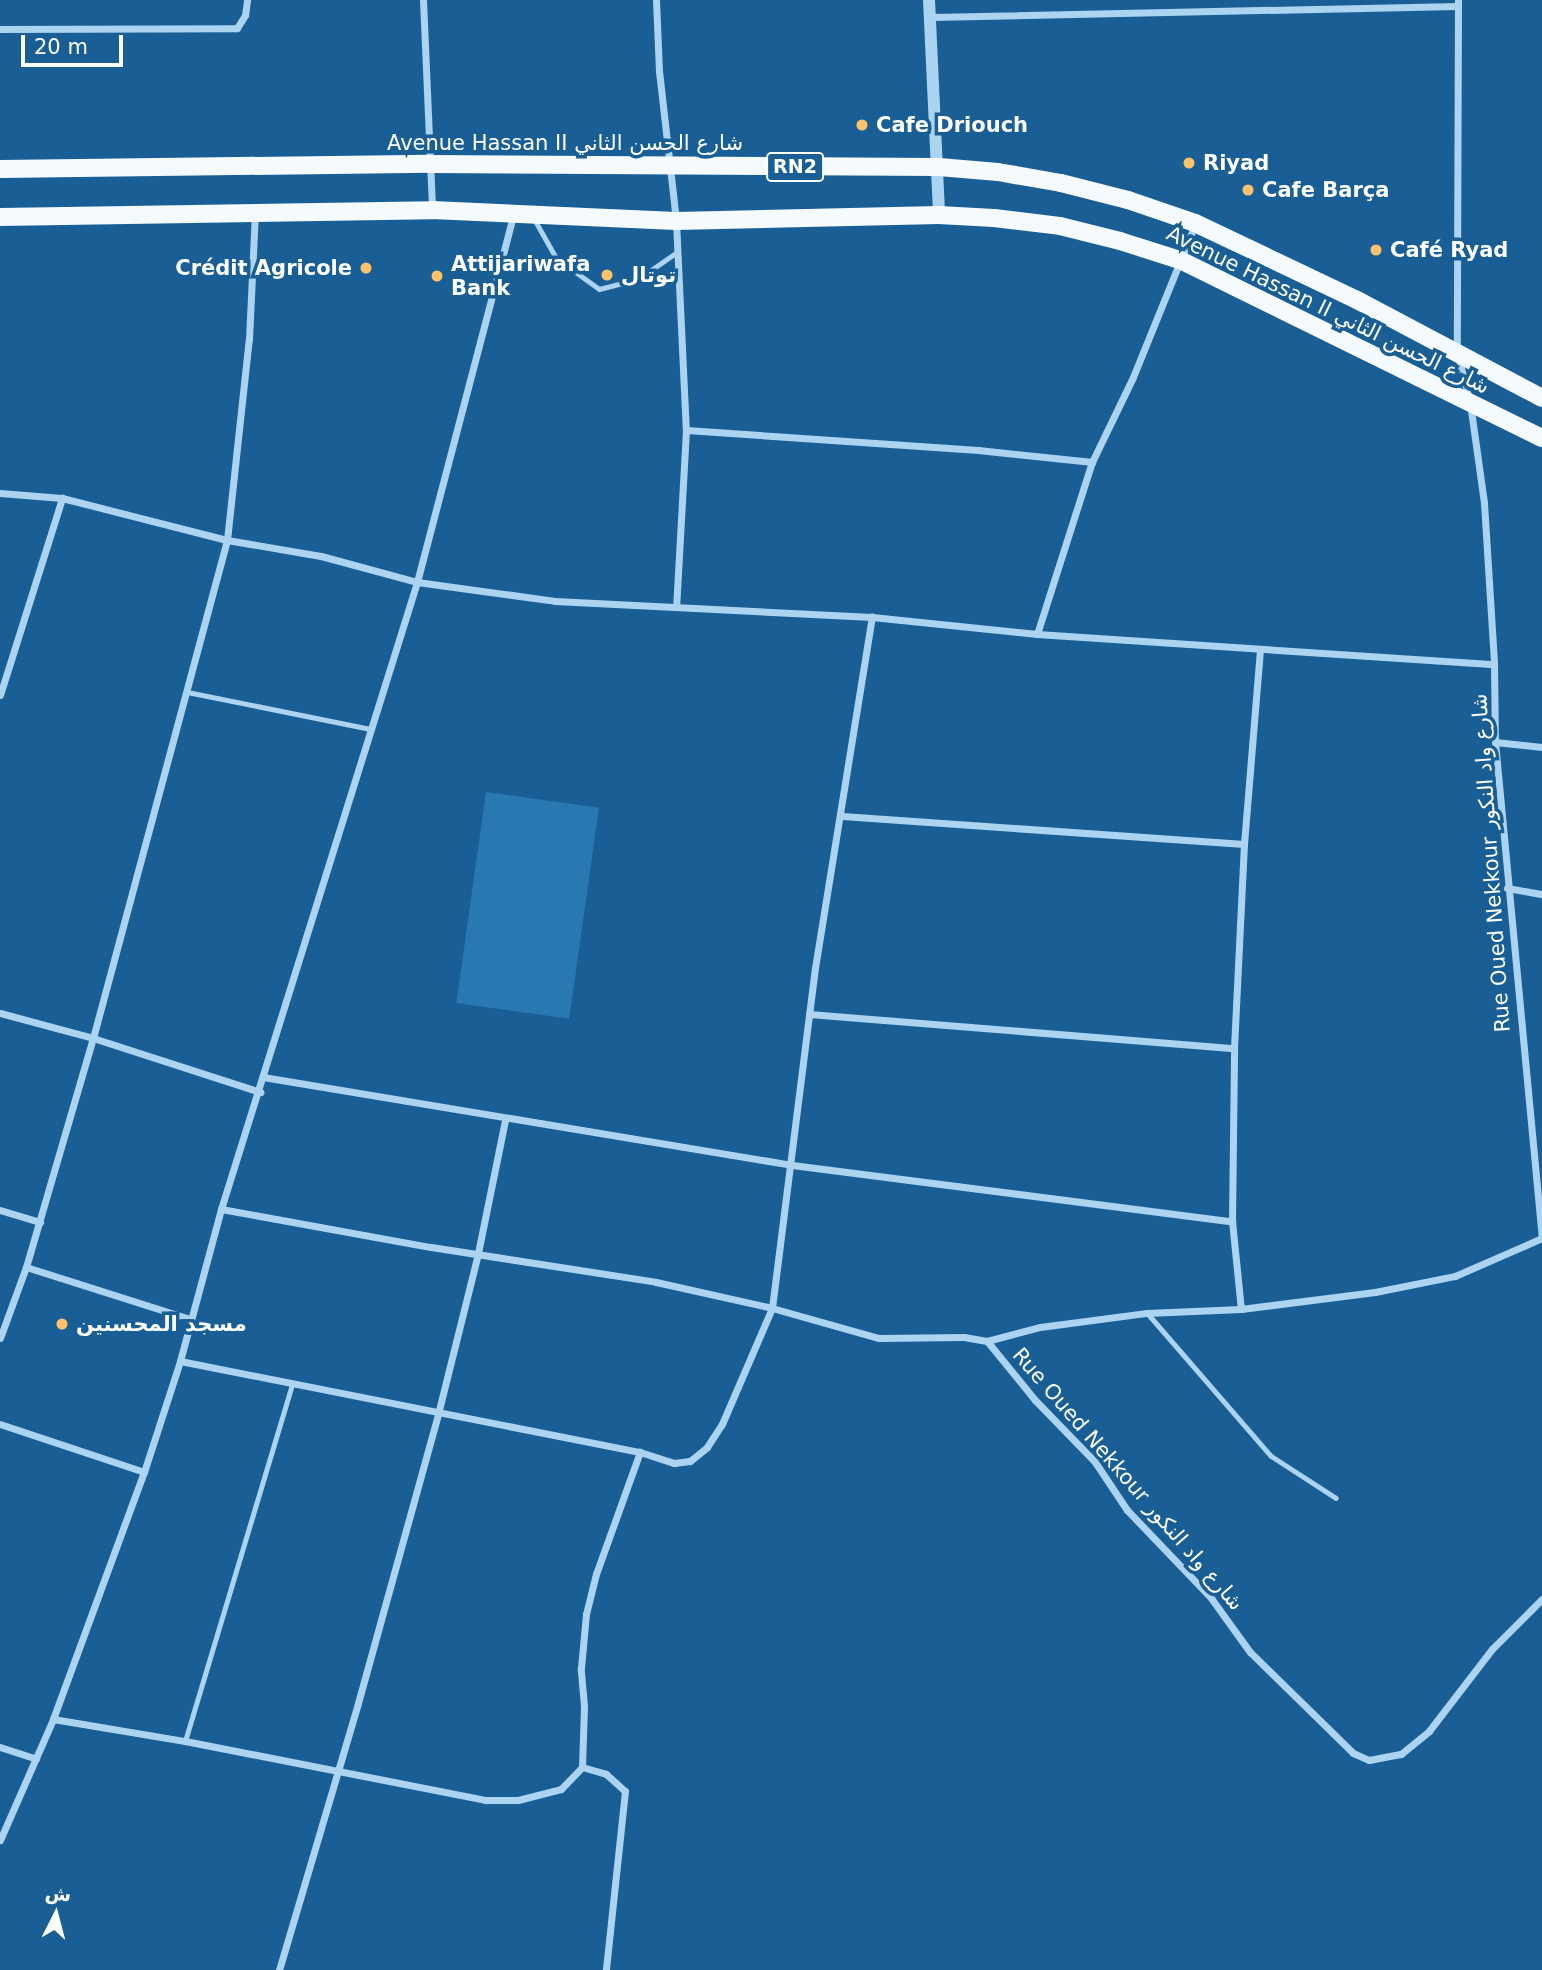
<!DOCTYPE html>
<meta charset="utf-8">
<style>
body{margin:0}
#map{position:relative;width:1542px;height:1970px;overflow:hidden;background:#195f96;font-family:"DejaVu Sans",Cairo,sans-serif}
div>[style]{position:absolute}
.green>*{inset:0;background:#2978b2;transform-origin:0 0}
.service>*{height:5px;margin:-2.5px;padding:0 2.5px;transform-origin:2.5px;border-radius:2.5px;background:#acd3f0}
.minor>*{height:7px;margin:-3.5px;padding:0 3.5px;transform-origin:3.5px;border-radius:3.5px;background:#acd3f0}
.tertiary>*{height:12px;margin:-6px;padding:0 6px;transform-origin:6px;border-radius:6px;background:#acd3f0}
.primary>*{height:18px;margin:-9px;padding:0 9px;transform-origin:9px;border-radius:9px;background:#f5faff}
.dots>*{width:19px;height:19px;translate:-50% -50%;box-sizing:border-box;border:4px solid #195f96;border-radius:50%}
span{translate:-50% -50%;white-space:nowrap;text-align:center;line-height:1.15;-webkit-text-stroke:7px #195f96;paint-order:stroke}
.shield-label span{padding:2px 5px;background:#195f96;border:2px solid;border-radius:5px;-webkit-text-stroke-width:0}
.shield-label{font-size:19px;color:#fff;font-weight:700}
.poi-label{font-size:21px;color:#fff;font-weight:700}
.left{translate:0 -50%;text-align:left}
.right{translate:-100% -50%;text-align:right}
.street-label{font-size:21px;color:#fff}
.north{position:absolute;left:21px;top:1879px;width:70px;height:70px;-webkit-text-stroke:5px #195f96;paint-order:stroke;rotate:6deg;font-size:19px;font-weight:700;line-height:28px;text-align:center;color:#fff}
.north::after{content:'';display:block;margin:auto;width:24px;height:32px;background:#fff;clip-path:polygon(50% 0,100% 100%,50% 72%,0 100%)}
.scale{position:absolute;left:21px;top:35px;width:102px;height:32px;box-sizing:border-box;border:4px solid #fff;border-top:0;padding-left:9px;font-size:21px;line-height:24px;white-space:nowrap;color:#fff;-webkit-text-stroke:5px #195f96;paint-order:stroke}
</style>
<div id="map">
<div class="green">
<div style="left:486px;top:792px;width:114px;height:213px;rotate:8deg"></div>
</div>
<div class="service">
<div style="left:534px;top:219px;width:45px;rotate:60.6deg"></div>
<div style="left:556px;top:258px;width:53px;rotate:35.8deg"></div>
<div style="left:599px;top:289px;width:40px;rotate:-14.4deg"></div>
<div style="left:638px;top:279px;width:47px;rotate:-34.7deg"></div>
<div style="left:187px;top:692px;width:187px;rotate:11.4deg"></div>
<div style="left:1147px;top:1313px;width:189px;rotate:49.1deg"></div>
<div style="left:1271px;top:1456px;width:77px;rotate:32.9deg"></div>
<div style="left:185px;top:1741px;width:372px;rotate:-73.3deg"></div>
</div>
<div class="minor">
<div style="left:423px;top:0;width:209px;rotate:87.5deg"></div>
<div style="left:656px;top:0;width:71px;rotate:87.6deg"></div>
<div style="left:659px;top:71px;width:151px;rotate:83.5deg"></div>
<div style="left:676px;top:221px;width:209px;rotate:87.3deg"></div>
<div style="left:686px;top:430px;width:177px;rotate:93.2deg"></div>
<div style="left:1458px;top:0;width:352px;rotate:90.2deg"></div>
<div style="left:1457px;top:352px;width:53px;rotate:75.7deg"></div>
<div style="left:1470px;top:403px;width:101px;rotate:82deg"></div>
<div style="left:1484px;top:503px;width:161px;rotate:86.4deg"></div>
<div style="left:1494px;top:664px;width:78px;rotate:89.3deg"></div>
<div style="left:1495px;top:742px;width:497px;rotate:84.6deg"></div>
<div style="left:931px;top:17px;width:527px;rotate:-1.2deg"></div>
<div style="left:0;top:29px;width:237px;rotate:-0.2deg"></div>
<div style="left:237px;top:28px;width:15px;rotate:-58deg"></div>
<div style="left:245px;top:15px;width:15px;rotate:-82deg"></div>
<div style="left:686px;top:430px;width:293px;rotate:3.9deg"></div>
<div style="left:978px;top:450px;width:115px;rotate:6deg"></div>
<div style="left:0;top:493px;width:62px;rotate:4.6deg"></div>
<div style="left:62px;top:498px;width:170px;rotate:14.3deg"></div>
<div style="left:227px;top:540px;width:95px;rotate:9.7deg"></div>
<div style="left:321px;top:556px;width:99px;rotate:15.2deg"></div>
<div style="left:417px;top:582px;width:139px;rotate:7.8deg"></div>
<div style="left:555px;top:601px;width:317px;rotate:2.9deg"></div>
<div style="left:872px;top:617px;width:166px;rotate:5.9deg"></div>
<div style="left:1037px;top:634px;width:458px;rotate:3.8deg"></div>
<div style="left:1037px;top:634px;width:181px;rotate:-72.3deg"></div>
<div style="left:1092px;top:462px;width:94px;rotate:-64.2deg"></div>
<div style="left:1133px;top:377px;width:165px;rotate:-67.9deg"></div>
<div style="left:0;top:695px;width:207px;rotate:-72.5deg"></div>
<div style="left:1495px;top:742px;width:47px;rotate:6.1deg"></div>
<div style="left:842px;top:816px;width:403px;rotate:4deg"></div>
<div style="left:1507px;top:888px;width:36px;rotate:10deg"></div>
<div style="left:0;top:1013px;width:96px;rotate:15deg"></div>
<div style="left:93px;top:1038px;width:176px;rotate:17.9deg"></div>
<div style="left:809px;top:1014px;width:426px;rotate:4.6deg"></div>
<div style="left:263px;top:1077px;width:536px;rotate:9.44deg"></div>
<div style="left:792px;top:1165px;width:444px;rotate:7.3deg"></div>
<div style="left:1232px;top:1221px;width:88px;rotate:84.2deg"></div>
<div style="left:221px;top:1209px;width:213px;rotate:10.3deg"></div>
<div style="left:431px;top:1247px;width:228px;rotate:8.8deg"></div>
<div style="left:656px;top:1282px;width:119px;rotate:12.6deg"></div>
<div style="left:772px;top:1308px;width:111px;rotate:15.7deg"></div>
<div style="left:879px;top:1338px;width:85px;rotate:-0.7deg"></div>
<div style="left:964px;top:1337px;width:23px;rotate:10deg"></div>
<div style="left:987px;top:1341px;width:55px;rotate:-14.8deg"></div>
<div style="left:1040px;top:1327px;width:108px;rotate:-7.5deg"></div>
<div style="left:1147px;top:1313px;width:94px;rotate:-2.4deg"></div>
<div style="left:1241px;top:1309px;width:135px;rotate:-7.2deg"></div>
<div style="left:1375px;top:1292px;width:82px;rotate:-11.3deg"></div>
<div style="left:1455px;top:1276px;width:95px;rotate:-23.6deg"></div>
<div style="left:0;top:1210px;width:42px;rotate:16.7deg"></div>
<div style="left:1232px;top:1221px;width:173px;rotate:-89.3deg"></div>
<div style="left:1234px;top:1048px;width:204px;rotate:-87.2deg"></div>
<div style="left:1244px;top:844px;width:194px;rotate:-85.3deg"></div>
<div style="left:26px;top:1267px;width:172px;rotate:17.6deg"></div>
<div style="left:0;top:1338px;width:76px;rotate:-69.9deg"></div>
<div style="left:26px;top:1267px;width:239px;rotate:-73.7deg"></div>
<div style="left:93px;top:1038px;width:516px;rotate:-74.94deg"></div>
<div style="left:227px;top:540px;width:202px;rotate:-83.8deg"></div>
<div style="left:249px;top:339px;width:126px;rotate:-87.3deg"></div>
<div style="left:987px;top:1341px;width:76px;rotate:50.9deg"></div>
<div style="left:1035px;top:1400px;width:86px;rotate:45.9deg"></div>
<div style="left:1095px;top:1462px;width:58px;rotate:56.3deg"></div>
<div style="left:1127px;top:1510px;width:122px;rotate:46.3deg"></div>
<div style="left:1211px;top:1598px;width:67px;rotate:54.2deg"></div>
<div style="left:1250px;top:1652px;width:144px;rotate:44.4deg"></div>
<div style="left:1353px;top:1753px;width:17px;rotate:24deg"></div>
<div style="left:1369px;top:1760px;width:33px;rotate:-11deg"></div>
<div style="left:1401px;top:1754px;width:36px;rotate:-39deg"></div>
<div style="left:1429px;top:1731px;width:103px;rotate:-52.5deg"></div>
<div style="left:1492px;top:1649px;width:71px;rotate:-45deg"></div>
<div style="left:180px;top:1361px;width:469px;rotate:11.2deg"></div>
<div style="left:640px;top:1452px;width:36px;rotate:18deg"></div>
<div style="left:674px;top:1463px;width:16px;rotate:-7deg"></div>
<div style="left:690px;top:1461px;width:22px;rotate:-39deg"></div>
<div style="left:707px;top:1447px;width:27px;rotate:-57deg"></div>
<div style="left:722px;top:1424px;width:126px;rotate:-66.7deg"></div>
<div style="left:772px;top:1308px;width:343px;rotate:-82.8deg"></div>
<div style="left:815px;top:968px;width:356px;rotate:-80.8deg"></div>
<div style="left:0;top:1424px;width:152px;rotate:18.4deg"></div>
<div style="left:53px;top:1719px;width:134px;rotate:9.5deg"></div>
<div style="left:185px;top:1741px;width:307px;rotate:11.1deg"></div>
<div style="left:486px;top:1800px;width:32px"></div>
<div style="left:518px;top:1800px;width:44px;rotate:-14.3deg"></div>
<div style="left:561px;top:1789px;width:30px;rotate:-46deg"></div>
<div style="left:582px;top:1767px;width:61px;rotate:-88.1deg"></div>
<div style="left:584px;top:1706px;width:38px;rotate:-95deg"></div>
<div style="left:581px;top:1668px;width:54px;rotate:-84.7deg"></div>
<div style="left:586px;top:1614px;width:41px;rotate:-76deg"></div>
<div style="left:596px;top:1574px;width:130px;rotate:-70.2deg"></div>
<div style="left:0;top:1747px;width:38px;rotate:18deg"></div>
<div style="left:582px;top:1767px;width:25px;rotate:16deg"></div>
<div style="left:606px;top:1774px;width:25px;rotate:42deg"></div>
<div style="left:625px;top:1791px;width:180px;rotate:96.1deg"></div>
<div style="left:0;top:1840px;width:132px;rotate:-66.3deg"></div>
<div style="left:53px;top:1719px;width:263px;rotate:-69.8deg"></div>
<div style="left:144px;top:1472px;width:117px;rotate:-72deg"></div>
<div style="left:180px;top:1361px;width:157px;rotate:-74.9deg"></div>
<div style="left:221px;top:1209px;width:657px;rotate:-72.64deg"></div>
<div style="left:417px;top:582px;width:378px;rotate:-75.3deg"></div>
<div style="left:279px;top:1970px;width:278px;rotate:-73.5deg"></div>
<div style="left:358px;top:1703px;width:300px;rotate:-74.5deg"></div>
<div style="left:438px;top:1414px;width:166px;rotate:-76deg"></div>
<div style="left:478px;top:1253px;width:136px;rotate:-78.5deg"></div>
</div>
<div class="tertiary">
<div style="left:929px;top:0;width:215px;rotate:87.3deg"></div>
</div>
<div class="primary">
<div style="left:0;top:169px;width:429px;rotate:-0.7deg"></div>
<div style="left:429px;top:164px;width:510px;rotate:0.34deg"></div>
<div style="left:939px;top:167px;width:59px;rotate:4.8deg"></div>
<div style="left:998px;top:172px;width:64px;rotate:9.9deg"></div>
<div style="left:1061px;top:183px;width:69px;rotate:14.2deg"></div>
<div style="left:1128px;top:200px;width:71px;rotate:18.9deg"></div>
<div style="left:1195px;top:223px;width:179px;rotate:25.4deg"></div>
<div style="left:1357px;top:300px;width:209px;rotate:27.9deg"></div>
<div style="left:0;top:217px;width:432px;rotate:-0.9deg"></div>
<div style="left:432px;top:210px;width:244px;rotate:2.6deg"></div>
<div style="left:676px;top:221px;width:263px;rotate:-1.3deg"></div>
<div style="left:939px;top:215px;width:55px;rotate:3.1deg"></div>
<div style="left:994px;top:218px;width:66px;rotate:6.9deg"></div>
<div style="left:1060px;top:226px;width:62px;rotate:14deg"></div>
<div style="left:1120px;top:241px;width:63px;rotate:17.6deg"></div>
<div style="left:1180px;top:260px;width:403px;rotate:26.2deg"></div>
</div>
<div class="dots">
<div style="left:862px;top:125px;background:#ffc26b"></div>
<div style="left:1189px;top:163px;background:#ffc26b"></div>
<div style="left:1248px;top:190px;background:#ffc26b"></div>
<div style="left:1376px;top:250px;background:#ffc26b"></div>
<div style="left:366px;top:268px;background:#ffc26b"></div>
<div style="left:607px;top:275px;background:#ffc26b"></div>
<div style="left:437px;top:276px;background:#ffc26b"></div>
<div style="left:62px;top:1324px;background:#ffc26b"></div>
</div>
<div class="shield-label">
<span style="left:795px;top:167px">RN2</span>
</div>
<div class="poi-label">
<span class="left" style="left:876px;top:125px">Cafe Driouch</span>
<span class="left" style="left:1203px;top:163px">Riyad</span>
<span class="left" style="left:1262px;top:190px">Cafe Barça</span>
<span class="left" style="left:1390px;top:250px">Café Ryad</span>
<span class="left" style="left:451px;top:276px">Attijariwafa<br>Bank</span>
<span class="right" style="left:352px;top:268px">Crédit Agricole</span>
<span class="left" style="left:621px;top:275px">توتال</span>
<span class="left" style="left:76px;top:1324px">مسجد المحسنين</span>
</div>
<div class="street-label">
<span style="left:565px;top:143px">Avenue Hassan II شارع الحسن الثاني</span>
<span style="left:1328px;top:310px;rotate:26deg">Avenue Hassan II شارع الحسن الثاني</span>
<span style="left:1491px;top:863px;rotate:-94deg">Rue Oued Nekkour شارع واد النکور</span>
<span style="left:1128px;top:1479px;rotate:49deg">Rue Oued Nekkour شارع واد النکور</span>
</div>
<div class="north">ش</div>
<div class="scale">20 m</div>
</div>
